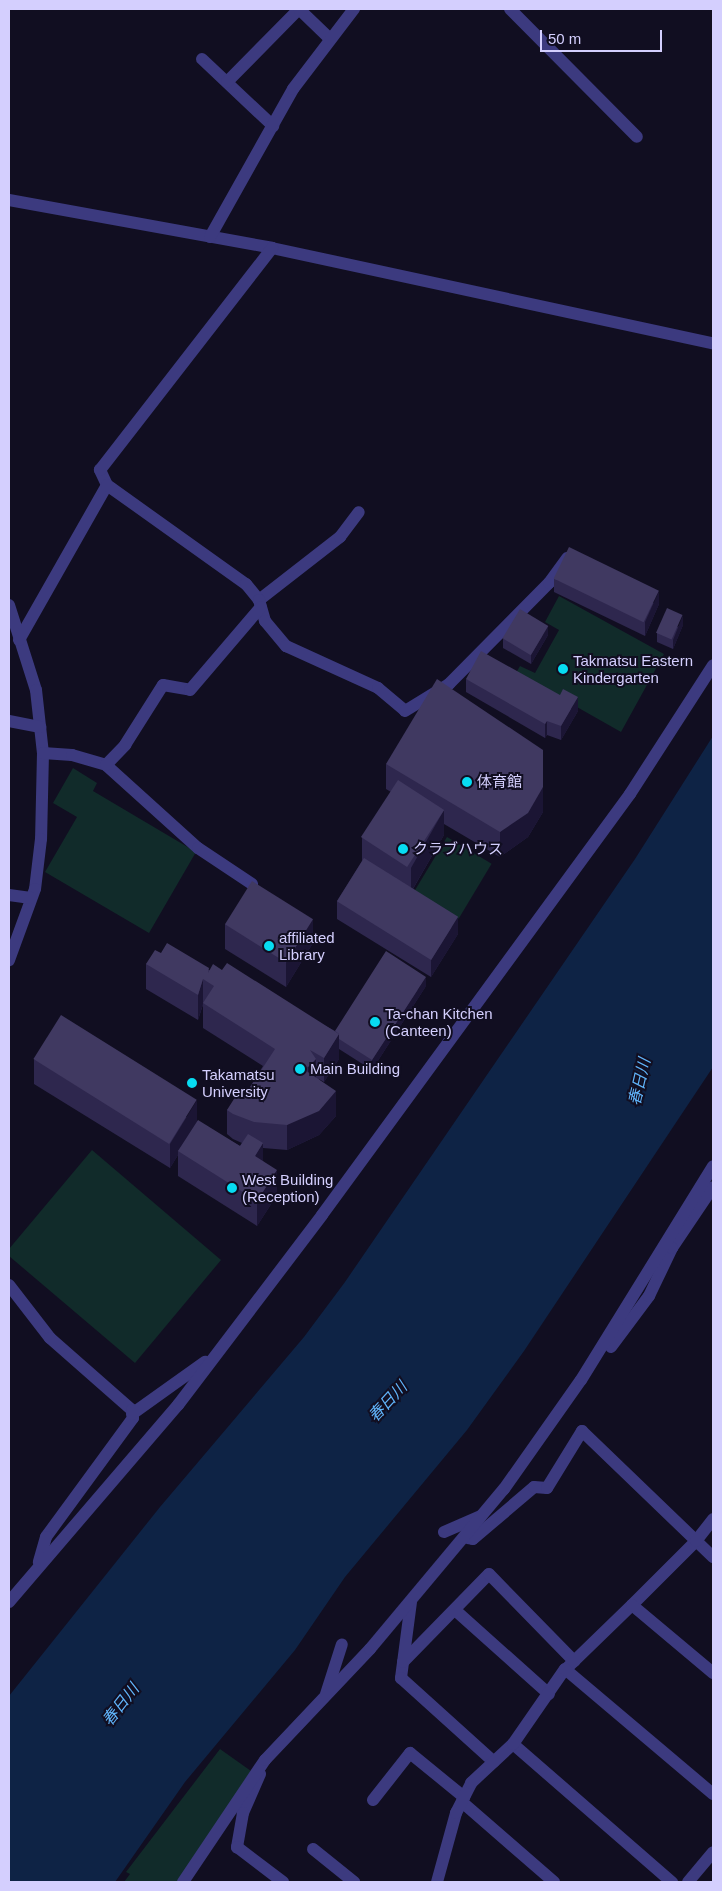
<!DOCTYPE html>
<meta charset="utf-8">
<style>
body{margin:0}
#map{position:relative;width:722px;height:1891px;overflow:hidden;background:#110e21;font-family:Arial,"Noto Sans JP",sans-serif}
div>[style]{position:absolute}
.green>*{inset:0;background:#112b2a;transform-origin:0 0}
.water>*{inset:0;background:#0e2345}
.minor>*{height:12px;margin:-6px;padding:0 6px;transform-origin:6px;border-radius:6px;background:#3c3a7f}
.wall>*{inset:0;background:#2e274e}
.shaded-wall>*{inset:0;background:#1b1534}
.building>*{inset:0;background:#403961;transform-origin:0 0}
.dots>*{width:14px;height:14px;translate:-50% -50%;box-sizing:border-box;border:2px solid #110e21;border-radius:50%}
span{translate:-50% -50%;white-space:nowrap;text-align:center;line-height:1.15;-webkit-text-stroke:4px #110e21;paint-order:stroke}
.poi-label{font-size:15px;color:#d4cffe}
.left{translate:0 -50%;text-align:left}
.water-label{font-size:16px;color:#60b4fa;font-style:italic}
.frame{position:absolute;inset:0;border:10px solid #d4cffe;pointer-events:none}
.scale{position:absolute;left:540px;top:30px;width:122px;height:22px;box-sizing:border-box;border:2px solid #d4cffe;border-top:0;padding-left:6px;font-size:15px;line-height:18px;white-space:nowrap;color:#d4cffe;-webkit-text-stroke:4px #110e21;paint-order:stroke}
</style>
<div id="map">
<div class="green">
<div style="clip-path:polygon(559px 596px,664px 654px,621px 732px,561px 698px,513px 678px,520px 666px,535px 673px,559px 630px,545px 622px)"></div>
<div style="clip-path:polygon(73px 768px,97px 783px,93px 791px,196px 852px,149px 933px,45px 872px,77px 817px,53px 803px)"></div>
<div style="left:447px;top:837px;width:52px;height:64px;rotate:31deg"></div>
<div style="clip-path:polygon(92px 1150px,221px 1260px,135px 1363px,9px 1256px,9px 1249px)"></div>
<div style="clip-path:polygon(220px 1749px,251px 1771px,178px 1882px,124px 1882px,130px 1874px,126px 1872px)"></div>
</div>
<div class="water">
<div style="clip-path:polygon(713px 736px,713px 1067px,524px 1351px,467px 1430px,345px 1577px,295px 1650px,185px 1782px,115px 1882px,9px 1882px,9px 1696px,160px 1507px,304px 1337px,345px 1282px,635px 859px)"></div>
</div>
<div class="minor">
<div style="left:510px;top:9px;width:180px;rotate:45.2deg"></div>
<div style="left:202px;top:59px;width:98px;rotate:43.3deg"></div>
<div style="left:227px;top:82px;width:103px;rotate:-45.4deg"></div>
<div style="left:299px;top:9px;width:42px;rotate:44deg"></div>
<div style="left:9px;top:200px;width:267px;rotate:10.3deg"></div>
<div style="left:272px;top:248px;width:451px;rotate:12.2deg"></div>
<div style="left:210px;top:237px;width:170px;rotate:-60.7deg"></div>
<div style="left:293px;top:89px;width:101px;rotate:-52.7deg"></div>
<div style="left:107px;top:485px;width:17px;rotate:-115deg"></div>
<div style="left:100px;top:470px;width:281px;rotate:-52.2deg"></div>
<div style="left:259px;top:600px;width:103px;rotate:-37.9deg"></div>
<div style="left:340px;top:537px;width:31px;rotate:-53deg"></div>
<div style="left:9px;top:605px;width:89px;rotate:72.4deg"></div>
<div style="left:36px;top:690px;width:63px;rotate:83.7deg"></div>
<div style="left:43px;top:753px;width:86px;rotate:91.3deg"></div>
<div style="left:41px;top:839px;width:50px;rotate:96.8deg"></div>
<div style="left:35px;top:889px;width:76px;rotate:110.1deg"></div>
<div style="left:19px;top:640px;width:178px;rotate:-60.4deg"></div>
<div style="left:107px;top:485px;width:171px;rotate:35.5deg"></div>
<div style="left:246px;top:584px;width:21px;rotate:51deg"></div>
<div style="left:259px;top:600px;width:22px;rotate:74deg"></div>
<div style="left:265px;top:621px;width:33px;rotate:50deg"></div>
<div style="left:286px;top:646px;width:101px;rotate:24.5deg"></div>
<div style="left:378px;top:688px;width:35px;rotate:40deg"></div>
<div style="left:405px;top:711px;width:52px;rotate:-31.5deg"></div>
<div style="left:449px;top:684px;width:142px;rotate:-45.3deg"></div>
<div style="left:549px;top:583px;width:31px;rotate:-54deg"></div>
<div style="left:9px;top:721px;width:32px;rotate:11deg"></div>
<div style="left:43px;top:753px;width:29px;rotate:4deg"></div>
<div style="left:72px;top:755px;width:35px;rotate:16deg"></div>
<div style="left:106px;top:765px;width:124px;rotate:42.1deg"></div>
<div style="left:198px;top:848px;width:65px;rotate:33.7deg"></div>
<div style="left:106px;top:765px;width:28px;rotate:-46deg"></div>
<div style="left:125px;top:745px;width:71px;rotate:-57.7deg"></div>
<div style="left:163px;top:685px;width:27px;rotate:10deg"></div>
<div style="left:190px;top:690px;width:109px;rotate:-49.5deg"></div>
<div style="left:9px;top:895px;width:22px;rotate:8deg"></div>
<div style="left:672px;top:1248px;width:73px;rotate:-56.1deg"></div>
<div style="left:9px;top:1285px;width:67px;rotate:52.3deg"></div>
<div style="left:50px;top:1338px;width:109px;rotate:41.3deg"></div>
<div style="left:132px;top:1410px;width:8px;rotate:83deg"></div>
<div style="left:133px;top:1418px;width:147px;rotate:126.2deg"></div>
<div style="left:46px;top:1537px;width:26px;rotate:106deg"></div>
<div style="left:611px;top:1347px;width:64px;rotate:-53.3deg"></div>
<div style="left:649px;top:1296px;width:53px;rotate:-64.4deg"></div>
<div style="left:672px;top:1248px;width:6px;rotate:-149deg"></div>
<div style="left:132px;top:1414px;width:90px;rotate:-35.5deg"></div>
<div style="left:444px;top:1532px;width:40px;rotate:-23.4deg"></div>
<div style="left:468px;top:1538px;width:5px;rotate:11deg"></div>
<div style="left:473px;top:1539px;width:80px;rotate:-40.4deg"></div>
<div style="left:534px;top:1487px;width:13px;rotate:4deg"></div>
<div style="left:547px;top:1488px;width:67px;rotate:-58.4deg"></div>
<div style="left:582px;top:1431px;width:182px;rotate:43.9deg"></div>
<div style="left:9px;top:1602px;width:260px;rotate:-49.4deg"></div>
<div style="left:178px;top:1405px;width:238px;rotate:-52.8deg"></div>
<div style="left:322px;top:1215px;width:522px;rotate:-53.81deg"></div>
<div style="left:630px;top:794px;width:153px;rotate:-57.2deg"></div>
<div style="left:411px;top:1602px;width:77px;rotate:97.5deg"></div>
<div style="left:401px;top:1678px;width:125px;rotate:42.1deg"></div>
<div style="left:632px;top:1605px;width:91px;rotate:-45deg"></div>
<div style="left:696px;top:1541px;width:28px;rotate:-52deg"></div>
<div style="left:455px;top:1610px;width:126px;rotate:41.8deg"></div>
<div style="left:403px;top:1662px;width:123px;rotate:-45.7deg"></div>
<div style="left:489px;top:1574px;width:122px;rotate:45.7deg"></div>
<div style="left:568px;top:1667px;width:89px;rotate:-44.1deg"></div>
<div style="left:632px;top:1605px;width:106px;rotate:40deg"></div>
<div style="left:326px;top:1694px;width:52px;rotate:-72.3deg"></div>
<div style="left:513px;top:1744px;width:211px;rotate:41deg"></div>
<div style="left:260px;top:1774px;width:43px;rotate:113.6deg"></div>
<div style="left:243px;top:1813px;width:35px;rotate:100deg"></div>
<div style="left:237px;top:1847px;width:58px;rotate:37.3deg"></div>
<div style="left:373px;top:1800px;width:60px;rotate:-51.8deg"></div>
<div style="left:410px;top:1753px;width:70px;rotate:39.2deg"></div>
<div style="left:462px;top:1802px;width:122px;rotate:41deg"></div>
<div style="left:313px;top:1849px;width:53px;rotate:38.8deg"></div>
<div style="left:183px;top:1882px;width:147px;rotate:-56.1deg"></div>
<div style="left:265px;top:1760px;width:153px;rotate:-46.6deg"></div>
<div style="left:370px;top:1649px;width:209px;rotate:-50.1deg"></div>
<div style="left:504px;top:1489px;width:133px;rotate:-54.8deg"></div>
<div style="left:581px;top:1380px;width:251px;rotate:-58.3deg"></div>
<div style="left:437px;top:1882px;width:72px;rotate:-74.6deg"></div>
<div style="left:456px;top:1813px;width:34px;rotate:-63deg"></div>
<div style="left:471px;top:1783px;width:57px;rotate:-42.9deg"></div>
<div style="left:513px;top:1744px;width:91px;rotate:-55.3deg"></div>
<div style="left:565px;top:1669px;width:194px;rotate:40.2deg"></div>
<div style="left:688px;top:1882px;width:39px;rotate:-50deg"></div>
</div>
<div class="wall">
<div style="clip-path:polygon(554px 579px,659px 604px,645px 636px,554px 592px)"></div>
<div style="clip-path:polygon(683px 625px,673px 649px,657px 642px,657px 633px)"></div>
<div style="clip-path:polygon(548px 635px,531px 664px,503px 648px,503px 639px)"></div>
<div style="clip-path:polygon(466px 679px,578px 711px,561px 740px,547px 735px,545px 738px,466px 692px)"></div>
<div style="clip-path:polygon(386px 764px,543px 812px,528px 837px,500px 857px,444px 824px,444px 835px,413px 889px,458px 934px,431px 977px,337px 919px,337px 901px,362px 861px,362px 838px,391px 792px,386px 789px)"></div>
<div style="clip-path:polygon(225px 924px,313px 943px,286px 987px,225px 949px)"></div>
<div style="clip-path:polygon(161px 953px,209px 970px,222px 970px,335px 1031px,426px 986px,372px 1070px,339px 1049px,339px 1059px,324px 1082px,319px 1079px,336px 1116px,319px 1135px,287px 1150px,263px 1148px,263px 1161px,277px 1195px,257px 1226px,178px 1176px,178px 1155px,170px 1168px,34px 1084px,34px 1059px,197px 1121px,240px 1146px,242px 1143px,233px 1139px,227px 1134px,227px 1110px,245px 1095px,263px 1066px,203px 1028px,203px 1005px,198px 1020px,146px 989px,146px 964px)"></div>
</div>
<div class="shaded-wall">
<div style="clip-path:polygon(659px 591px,659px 604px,645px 636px,645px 622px)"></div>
<div style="clip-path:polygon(683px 615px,683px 625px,673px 649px,673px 640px)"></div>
<div style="clip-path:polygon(548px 626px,548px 635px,531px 664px,531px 655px)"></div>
<div style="clip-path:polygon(578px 697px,578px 711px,561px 740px,561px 726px)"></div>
<div style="clip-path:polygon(547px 721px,547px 735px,545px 738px,545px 724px)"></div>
<div style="clip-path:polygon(543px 787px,543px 812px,528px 837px,500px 857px,500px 832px)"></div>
<div style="clip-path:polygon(444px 810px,444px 835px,411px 892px,411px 868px)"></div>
<div style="clip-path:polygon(458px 917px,458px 934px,431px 977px,431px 960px)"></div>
<div style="clip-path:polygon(313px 919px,313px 943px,286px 987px,286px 962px)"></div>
<div style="clip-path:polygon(426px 977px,426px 986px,372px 1070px,372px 1060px)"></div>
<div style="clip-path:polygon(203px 979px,203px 1004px,198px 1020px,198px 995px)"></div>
<div style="clip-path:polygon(339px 1034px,339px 1059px,324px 1082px,324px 1058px)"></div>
<div style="clip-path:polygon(316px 1059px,316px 1084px,308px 1092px,308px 1067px)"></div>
<div style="clip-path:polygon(336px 1091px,336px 1116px,319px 1135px,287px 1150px,287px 1125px)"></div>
<div style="clip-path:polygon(197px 1100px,197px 1125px,178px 1151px,178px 1155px,170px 1168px,170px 1144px)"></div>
<div style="clip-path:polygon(263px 1143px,263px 1168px,255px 1156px)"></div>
<div style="clip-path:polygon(277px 1170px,277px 1195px,257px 1226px,257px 1201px)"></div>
</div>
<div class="building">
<div style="left:569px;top:547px;width:100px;height:35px;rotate:26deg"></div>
<div style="left:667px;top:608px;width:17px;height:27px;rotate:24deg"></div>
<div style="left:520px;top:609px;width:33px;height:34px;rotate:31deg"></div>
<div style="clip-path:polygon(481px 651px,560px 695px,563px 689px,578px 697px,561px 726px,547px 721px,545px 724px,466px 679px)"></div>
<div style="clip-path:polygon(437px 679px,543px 750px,543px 787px,528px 813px,500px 832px,386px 764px)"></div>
<div style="left:398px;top:780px;width:55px;height:68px;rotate:33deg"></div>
<div style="left:364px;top:858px;width:111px;height:51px;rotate:32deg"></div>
<div style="left:252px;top:881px;width:72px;height:51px;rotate:32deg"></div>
<div style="clip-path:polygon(167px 943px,209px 968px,208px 973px,213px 964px,222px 970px,227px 963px,339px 1034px,324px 1058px,310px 1050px,316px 1059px,308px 1067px,299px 1066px,336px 1091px,319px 1111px,287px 1125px,254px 1122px,233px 1114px,227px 1110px,239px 1091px,245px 1095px,275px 1049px,203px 1003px,214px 986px,203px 979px,198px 995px,146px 964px,155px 950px,161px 953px)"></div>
<div style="clip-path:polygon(386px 951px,426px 977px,372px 1060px,339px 1039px,339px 1034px,335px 1031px)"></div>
<div style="left:61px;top:1015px;width:160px;height:52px;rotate:32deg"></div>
<div style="clip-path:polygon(198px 1120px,240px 1146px,248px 1134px,263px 1143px,255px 1156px,277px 1170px,257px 1201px,178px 1151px)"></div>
</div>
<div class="dots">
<div style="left:563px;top:669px;background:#07dcf2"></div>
<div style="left:467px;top:782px;background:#07dcf2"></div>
<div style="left:403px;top:849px;background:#07dcf2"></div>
<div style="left:269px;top:946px;background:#07dcf2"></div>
<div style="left:375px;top:1022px;background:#07dcf2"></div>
<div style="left:300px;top:1069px;background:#07dcf2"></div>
<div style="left:192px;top:1083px;background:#07dcf2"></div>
<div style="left:232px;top:1188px;background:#07dcf2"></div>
</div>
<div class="poi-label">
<span class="left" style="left:573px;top:669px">Takmatsu Eastern<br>Kindergarten</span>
<span class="left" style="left:477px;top:782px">体育館</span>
<span class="left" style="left:413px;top:849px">クラブハウス</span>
<span class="left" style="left:279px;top:946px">affiliated<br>Library</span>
<span class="left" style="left:385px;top:1022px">Ta-chan Kitchen<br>(Canteen)</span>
<span class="left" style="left:310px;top:1069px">Main Building</span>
<span class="left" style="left:202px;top:1083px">Takamatsu<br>University</span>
<span class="left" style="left:242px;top:1188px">West Building<br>(Reception)</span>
</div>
<div class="water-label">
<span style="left:640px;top:1082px;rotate:-77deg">春日川</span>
<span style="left:388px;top:1402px;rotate:-47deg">春日川</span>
<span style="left:121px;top:1705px;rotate:-52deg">春日川</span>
</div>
<div class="frame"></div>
<div class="scale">50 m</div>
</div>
